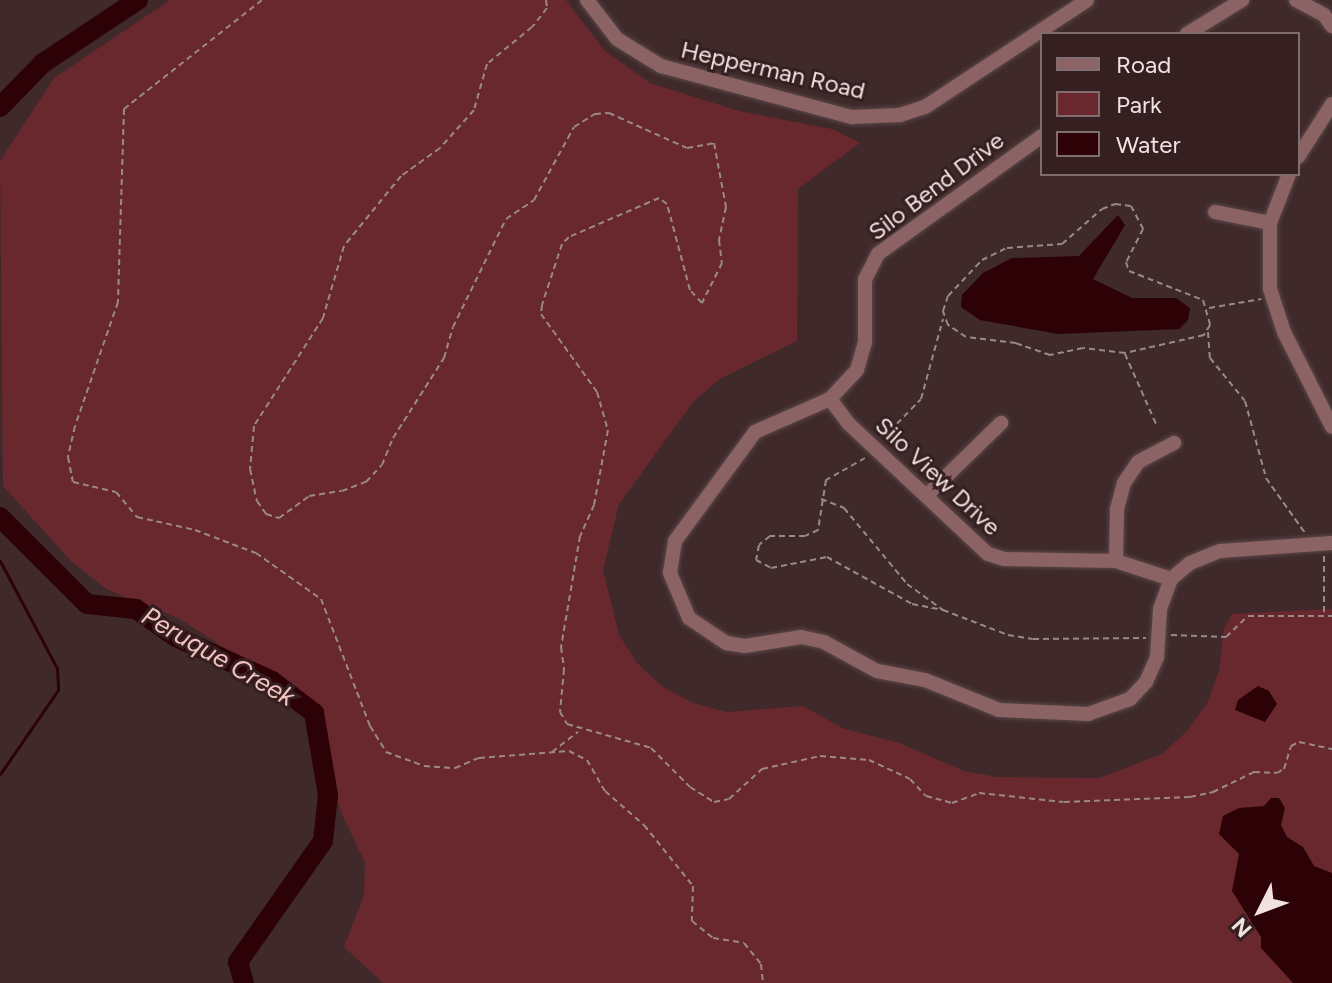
<!DOCTYPE html>
<style>
body{margin:0}
#map{position:relative;width:1332px;height:983px;overflow:hidden;background:#3f292a;font-family:Figtree,sans-serif}
div>[style]{position:absolute}
.green>*{inset:0;background:#68282d}
.water>*{inset:0;background:#2c0207}
.stream>*{height:3px;margin:-1.5px;padding:0 1.5px;transform-origin:1.5px;border-radius:1.5px;background:#2c0207}
.river>*{height:20px;margin:-10px;padding:0 10px;transform-origin:10px;border-radius:10px;background:#2c0207}
.path>*{height:2px;margin-top:-1px;transform-origin:0;background:repeating-linear-gradient(90deg,#9b8889 0 6px,transparent 0 10px)}
.roads{filter:drop-shadow(0 0 2px #5b4747) drop-shadow(0 0 2px #5b4747)}
.minor>*{height:14px;margin:-7px;padding:0 7px;transform-origin:7px;border-radius:7px;background:#8b6364}
span{translate:-50% -50%;white-space:nowrap;text-align:center;line-height:1.15;-webkit-text-stroke:6px #351f20;paint-order:stroke}
.street-label{font-size:24px;color:#f1e2e2}
.water-label{font-size:26px;color:#f5c2c2;font-style:italic}
.legend{position:absolute;left:1040px;top:32px;width:260px;height:144px;box-sizing:border-box;background:#351f20;border:2px solid #806d6e;margin:0;padding:10px 14px;list-style:none;font-size:24px;color:#f1e2e2}
.legend li{display:flex;align-items:center;gap:16px;height:40px}
.legend b{width:40px;border:2px solid #806d6e}
.north{position:absolute;left:1220px;top:871px;width:80px;height:80px;-webkit-text-stroke:6px #351f20;paint-order:stroke;rotate:228deg;font-size:22px;font-weight:700;line-height:32px;text-align:center;color:#f1e2e2}
.north::after{content:'';display:block;margin:auto;width:28px;height:36px;background:#f1e2e2;clip-path:polygon(50% 0,100% 100%,50% 72%,0 100%)}
</style>
<div id="map">
<div class="green">
<div style="clip-path:polygon(170px 0,566px 0,604px 50px,650px 83px,739px 111px,832px 129px,860px 143px,798px 189px,797px 341px,720px 379px,694px 401px,619px 504px,603px 570px,619px 635px,638px 664px,663px 687px,693px 703px,726px 712px,803px 706px,842px 728px,899px 743px,964px 771px,997px 777px,1099px 778px,1162px 754px,1187px 731px,1207px 703px,1219px 671px,1224px 628px,1232px 614px,1332px 609px,1332px 983px,383px 983px,344px 947px,364px 895px,365px 863px,340px 810px,322px 741px,323px 711px,178px 618px,108px 590px,72px 562px,3px 486px,0 161px,54px 78px)"></div>
</div>
<div class="water">
<div style="clip-path:polygon(1118px 215px,1125px 225px,1093px 279px,1132px 298px,1176px 298px,1190px 308px,1188px 320px,1179px 329px,1058px 334px,980px 320px,961px 307px,962px 295px,983px 273px,1012px 258px,1079px 256px)"></div>
<div style="clip-path:polygon(1258px 686px,1269px 691px,1277px 704px,1265px 722px,1235px 710px,1238px 700px)"></div>
<div style="clip-path:polygon(1271px 798px,1279px 798px,1285px 808px,1281px 825px,1287px 837px,1303px 847px,1314px 866px,1332px 873px,1332px 983px,1293px 983px,1261px 948px,1261px 937px,1232px 891px,1239px 854px,1219px 834px,1223px 816px,1239px 808px,1264px 806px)"></div>
</div>
<div class="stream">
<div style="left:0;top:561px;width:121px;rotate:62deg"></div>
<div style="left:57px;top:668px;width:22px;rotate:87deg"></div>
<div style="left:58px;top:690px;width:102px;rotate:124.6deg"></div>
</div>
<div class="river">
<div style="left:0;top:107px;width:62px;rotate:-45.7deg"></div>
<div style="left:43px;top:63px;width:114px;rotate:-33.6deg"></div>
<div style="left:0;top:517px;width:123px;rotate:45deg"></div>
<div style="left:87px;top:604px;width:49px;rotate:5.8deg"></div>
<div style="left:136px;top:609px;width:49px;rotate:35deg"></div>
<div style="left:176px;top:637px;width:106px;rotate:24.6deg"></div>
<div style="left:272px;top:681px;width:53px;rotate:37.3deg"></div>
<div style="left:314px;top:713px;width:83px;rotate:80.3deg"></div>
<div style="left:328px;top:795px;width:46px;rotate:96.2deg"></div>
<div style="left:323px;top:841px;width:148px;rotate:125.1deg"></div>
<div style="left:238px;top:962px;width:22px;rotate:74deg"></div>
</div>
<div class="path">
<div style="left:262px;top:0;width:176px;rotate:141.7deg"></div>
<div style="left:124px;top:109px;width:193px;rotate:91.8deg"></div>
<div style="left:118px;top:302px;width:131px;rotate:109.1deg"></div>
<div style="left:75px;top:426px;width:32px;rotate:103deg"></div>
<div style="left:68px;top:457px;width:25px;rotate:79deg"></div>
<div style="left:73px;top:482px;width:44px;rotate:13.1deg"></div>
<div style="left:116px;top:492px;width:33px;rotate:50deg"></div>
<div style="left:137px;top:517px;width:59px;rotate:12.6deg"></div>
<div style="left:195px;top:530px;width:65px;rotate:20.7deg"></div>
<div style="left:256px;top:553px;width:80px;rotate:35.3deg"></div>
<div style="left:321px;top:599px;width:136px;rotate:68.9deg"></div>
<div style="left:370px;top:726px;width:31px;rotate:58deg"></div>
<div style="left:386px;top:752px;width:40px;rotate:20.2deg"></div>
<div style="left:424px;top:766px;width:31px;rotate:4deg"></div>
<div style="left:455px;top:768px;width:26px;rotate:-23deg"></div>
<div style="left:479px;top:758px;width:90px;rotate:-4.4deg"></div>
<div style="left:569px;top:751px;width:20px;rotate:27deg"></div>
<div style="left:587px;top:760px;width:36px;rotate:60deg"></div>
<div style="left:605px;top:791px;width:52px;rotate:41.1deg"></div>
<div style="left:644px;top:825px;width:78px;rotate:51.2deg"></div>
<div style="left:693px;top:886px;width:35px;rotate:92deg"></div>
<div style="left:692px;top:921px;width:27px;rotate:39deg"></div>
<div style="left:713px;top:938px;width:31px;rotate:9deg"></div>
<div style="left:744px;top:943px;width:27px;rotate:51deg"></div>
<div style="left:761px;top:964px;width:19px;rotate:84deg"></div>
<div style="left:546px;top:0;width:8px;rotate:83deg"></div>
<div style="left:547px;top:8px;width:24px;rotate:128deg"></div>
<div style="left:532px;top:27px;width:58px;rotate:140.6deg"></div>
<div style="left:487px;top:64px;width:48px;rotate:105.8deg"></div>
<div style="left:474px;top:110px;width:51px;rotate:131.8deg"></div>
<div style="left:440px;top:148px;width:48px;rotate:144.3deg"></div>
<div style="left:401px;top:176px;width:90px;rotate:129.2deg"></div>
<div style="left:344px;top:246px;width:75px;rotate:106.3deg"></div>
<div style="left:323px;top:318px;width:128px;rotate:122.6deg"></div>
<div style="left:254px;top:426px;width:43px;rotate:95.3deg"></div>
<div style="left:250px;top:469px;width:33px;rotate:78deg"></div>
<div style="left:257px;top:501px;width:16px;rotate:55deg"></div>
<div style="left:266px;top:514px;width:14px;rotate:17deg"></div>
<div style="left:279px;top:518px;width:37px;rotate:-36deg"></div>
<div style="left:309px;top:496px;width:33px;rotate:-9deg"></div>
<div style="left:342px;top:491px;width:26px;rotate:-21deg"></div>
<div style="left:366px;top:482px;width:23px;rotate:-47deg"></div>
<div style="left:382px;top:465px;width:29px;rotate:-68deg"></div>
<div style="left:393px;top:438px;width:95px;rotate:-57.5deg"></div>
<div style="left:444px;top:358px;width:32px;rotate:-74deg"></div>
<div style="left:453px;top:327px;width:120px;rotate:-63.9deg"></div>
<div style="left:506px;top:219px;width:34px;rotate:-34deg"></div>
<div style="left:534px;top:200px;width:83px;rotate:-61.3deg"></div>
<div style="left:574px;top:127px;width:25px;rotate:-32deg"></div>
<div style="left:595px;top:114px;width:14px;rotate:-4deg"></div>
<div style="left:609px;top:113px;width:85px;rotate:24.2deg"></div>
<div style="left:687px;top:148px;width:27px;rotate:-10deg"></div>
<div style="left:714px;top:143px;width:65px;rotate:79.4deg"></div>
<div style="left:726px;top:207px;width:34px;rotate:102deg"></div>
<div style="left:719px;top:240px;width:23px;rotate:83deg"></div>
<div style="left:722px;top:263px;width:45px;rotate:116.6deg"></div>
<div style="left:702px;top:303px;width:18px;rotate:-133deg"></div>
<div style="left:690px;top:290px;width:89px;rotate:-105deg"></div>
<div style="left:667px;top:204px;width:10px;rotate:-143deg"></div>
<div style="left:659px;top:198px;width:98px;rotate:156.6deg"></div>
<div style="left:569px;top:237px;width:10px;rotate:135deg"></div>
<div style="left:562px;top:244px;width:64px;rotate:108.2deg"></div>
<div style="left:542px;top:305px;width:9px;rotate:96deg"></div>
<div style="left:541px;top:314px;width:96px;rotate:54.3deg"></div>
<div style="left:597px;top:392px;width:40px;rotate:74deg"></div>
<div style="left:608px;top:430px;width:76px;rotate:100.6deg"></div>
<div style="left:594px;top:505px;width:34px;rotate:114deg"></div>
<div style="left:580px;top:536px;width:113px;rotate:99.7deg"></div>
<div style="left:561px;top:647px;width:22px;rotate:82deg"></div>
<div style="left:564px;top:669px;width:43px;rotate:95.3deg"></div>
<div style="left:560px;top:712px;width:14px;rotate:60deg"></div>
<div style="left:567px;top:724px;width:87px;rotate:15.9deg"></div>
<div style="left:651px;top:748px;width:55px;rotate:45deg"></div>
<div style="left:690px;top:787px;width:28px;rotate:32deg"></div>
<div style="left:714px;top:802px;width:15px;rotate:-11deg"></div>
<div style="left:729px;top:799px;width:45px;rotate:-42.3deg"></div>
<div style="left:762px;top:769px;width:59px;rotate:-12.6deg"></div>
<div style="left:820px;top:756px;width:49px;rotate:4.7deg"></div>
<div style="left:869px;top:760px;width:45px;rotate:24.9deg"></div>
<div style="left:910px;top:779px;width:23px;rotate:47deg"></div>
<div style="left:926px;top:796px;width:27px;rotate:15deg"></div>
<div style="left:952px;top:803px;width:29px;rotate:-20deg"></div>
<div style="left:979px;top:793px;width:85px;rotate:6deg"></div>
<div style="left:1064px;top:802px;width:126px;rotate:-2.3deg"></div>
<div style="left:1190px;top:797px;width:24px;rotate:-12deg"></div>
<div style="left:1213px;top:792px;width:46px;rotate:-26deg"></div>
<div style="left:1254px;top:772px;width:23px;rotate:2deg"></div>
<div style="left:1277px;top:773px;width:8px;rotate:-30deg"></div>
<div style="left:1284px;top:769px;width:24px;rotate:-73deg"></div>
<div style="left:1291px;top:746px;width:9px;rotate:-27deg"></div>
<div style="left:1299px;top:742px;width:34px;rotate:12deg"></div>
<div style="left:1115px;top:204px;width:16px;rotate:7deg"></div>
<div style="left:1131px;top:206px;width:26px;rotate:62deg"></div>
<div style="left:1143px;top:229px;width:37px;rotate:117deg"></div>
<div style="left:1126px;top:262px;width:9px;rotate:72deg"></div>
<div style="left:1129px;top:271px;width:79px;rotate:21.4deg"></div>
<div style="left:1203px;top:300px;width:26px;rotate:74deg"></div>
<div style="left:1210px;top:325px;width:12px;rotate:121deg"></div>
<div style="left:1204px;top:335px;width:81px;rotate:167.2deg"></div>
<div style="left:1125px;top:353px;width:42px;rotate:-173.2deg"></div>
<div style="left:1083px;top:348px;width:34px;rotate:168deg"></div>
<div style="left:1050px;top:355px;width:36px;rotate:-161deg"></div>
<div style="left:1016px;top:343px;width:50px;rotate:-173.2deg"></div>
<div style="left:966px;top:337px;width:22px;rotate:-146deg"></div>
<div style="left:948px;top:325px;width:15px;rotate:-110deg"></div>
<div style="left:943px;top:311px;width:16px;rotate:-72deg"></div>
<div style="left:948px;top:296px;width:50px;rotate:-46.6deg"></div>
<div style="left:982px;top:260px;width:28px;rotate:-26deg"></div>
<div style="left:1007px;top:248px;width:55px;rotate:-4.2deg"></div>
<div style="left:1062px;top:244px;width:53px;rotate:-41.2deg"></div>
<div style="left:1102px;top:209px;width:14px;rotate:-21deg"></div>
<div style="left:1209px;top:308px;width:53px;rotate:-9.8deg"></div>
<div style="left:1208px;top:332px;width:26px;rotate:86deg"></div>
<div style="left:1210px;top:358px;width:55px;rotate:50.9deg"></div>
<div style="left:1245px;top:401px;width:80px;rotate:74.7deg"></div>
<div style="left:1266px;top:478px;width:67px;rotate:54.7deg"></div>
<div style="left:1125px;top:354px;width:77px;rotate:66.1deg"></div>
<div style="left:883px;top:438px;width:54px;rotate:-45.7deg"></div>
<div style="left:921px;top:399px;width:83px;rotate:-74.6deg"></div>
<div style="left:865px;top:458px;width:45px;rotate:150.6deg"></div>
<div style="left:826px;top:480px;width:51px;rotate:99.1deg"></div>
<div style="left:818px;top:530px;width:14px;rotate:155deg"></div>
<div style="left:805px;top:536px;width:35px;rotate:180deg"></div>
<div style="left:770px;top:536px;width:14px;rotate:141deg"></div>
<div style="left:759px;top:545px;width:15px;rotate:101deg"></div>
<div style="left:756px;top:560px;width:17px;rotate:28deg"></div>
<div style="left:771px;top:568px;width:57px;rotate:-11.1deg"></div>
<div style="left:827px;top:557px;width:97px;rotate:28.9deg"></div>
<div style="left:912px;top:604px;width:32px;rotate:11deg"></div>
<div style="left:821px;top:499px;width:25px;rotate:21deg"></div>
<div style="left:844px;top:508px;width:99px;rotate:50.3deg"></div>
<div style="left:907px;top:584px;width:44px;rotate:35.8deg"></div>
<div style="left:943px;top:610px;width:70px;rotate:21deg"></div>
<div style="left:1008px;top:635px;width:25px;rotate:9deg"></div>
<div style="left:1033px;top:639px;width:113px;rotate:-0.5deg"></div>
<div style="left:1324px;top:556px;width:58px;rotate:90deg"></div>
<div style="left:1171px;top:635px;width:55px;rotate:2.1deg"></div>
<div style="left:1226px;top:637px;width:30px;rotate:-44deg"></div>
<div style="left:1248px;top:616px;width:84px"></div>
<div style="left:552px;top:752px;width:33px;rotate:-38deg"></div>
</div>
<div class="roads">
<div class="minor">
<div style="left:587px;top:0;width:49px;rotate:52.4deg"></div>
<div style="left:617px;top:39px;width:52px;rotate:31.5deg"></div>
<div style="left:661px;top:66px;width:198px;rotate:15deg"></div>
<div style="left:852px;top:117px;width:48px;rotate:-2.4deg"></div>
<div style="left:900px;top:115px;width:26px;rotate:-18deg"></div>
<div style="left:925px;top:107px;width:194px;rotate:-33.4deg"></div>
<div style="left:1296px;top:0;width:32px;rotate:28deg"></div>
<div style="left:1324px;top:15px;width:14px;rotate:54deg"></div>
<div style="left:1187px;top:34px;width:65px;rotate:-31.7deg"></div>
<div style="left:1042px;top:136px;width:202px;rotate:144.3deg"></div>
<div style="left:878px;top:254px;width:28px;rotate:117deg"></div>
<div style="left:865px;top:279px;width:63px;rotate:90deg"></div>
<div style="left:865px;top:342px;width:29px;rotate:106deg"></div>
<div style="left:857px;top:370px;width:40px;rotate:133deg"></div>
<div style="left:830px;top:399px;width:82px;rotate:156.3deg"></div>
<div style="left:755px;top:432px;width:135px;rotate:126.3deg"></div>
<div style="left:675px;top:541px;width:32px;rotate:99deg"></div>
<div style="left:670px;top:573px;width:49px;rotate:67.1deg"></div>
<div style="left:689px;top:618px;width:45px;rotate:34deg"></div>
<div style="left:726px;top:643px;width:19px;rotate:9deg"></div>
<div style="left:745px;top:646px;width:57px;rotate:-9.1deg"></div>
<div style="left:801px;top:637px;width:24px;rotate:12deg"></div>
<div style="left:824px;top:642px;width:60px;rotate:28.7deg"></div>
<div style="left:877px;top:671px;width:49px;rotate:10.6deg"></div>
<div style="left:925px;top:680px;width:80px;rotate:22.1deg"></div>
<div style="left:999px;top:710px;width:89px;rotate:2.6deg"></div>
<div style="left:1088px;top:714px;width:45px;rotate:-19.7deg"></div>
<div style="left:1130px;top:699px;width:23px;rotate:-47deg"></div>
<div style="left:1146px;top:682px;width:27px;rotate:-66deg"></div>
<div style="left:1157px;top:657px;width:48px;rotate:-86.4deg"></div>
<div style="left:1160px;top:609px;width:32px;rotate:-70deg"></div>
<div style="left:1171px;top:579px;width:25px;rotate:-40deg"></div>
<div style="left:1190px;top:563px;width:32px;rotate:-22deg"></div>
<div style="left:1220px;top:551px;width:112px;rotate:-4.1deg"></div>
<div style="left:1298px;top:157px;width:63px;rotate:-57.3deg"></div>
<div style="left:1289px;top:174px;width:53px;rotate:111.2deg"></div>
<div style="left:1270px;top:223px;width:66px;rotate:90deg"></div>
<div style="left:1270px;top:289px;width:45px;rotate:72deg"></div>
<div style="left:1284px;top:332px;width:106px;rotate:63.2deg"></div>
<div style="left:1215px;top:212px;width:56px;rotate:11.3deg"></div>
<div style="left:830px;top:399px;width:31px;rotate:53deg"></div>
<div style="left:849px;top:424px;width:190px;rotate:43.1deg"></div>
<div style="left:988px;top:554px;width:17px;rotate:17deg"></div>
<div style="left:1004px;top:559px;width:112px;rotate:1deg"></div>
<div style="left:1116px;top:561px;width:58px;rotate:18.1deg"></div>
<div style="left:926px;top:496px;width:105px;rotate:-44.2deg"></div>
<div style="left:1116px;top:561px;width:52px;rotate:-88.9deg"></div>
<div style="left:1117px;top:509px;width:27px;rotate:-75deg"></div>
<div style="left:1124px;top:483px;width:25px;rotate:-56deg"></div>
<div style="left:1138px;top:462px;width:41px;rotate:-27.8deg"></div>
</div>
</div>
<div class="street-label">
<span style="left:773px;top:70px;rotate:13deg">Hepperman Road</span>
<span style="left:936px;top:186px;rotate:-37deg">Silo Bend Drive</span>
<span style="left:938px;top:476px;rotate:43deg">Silo View Drive</span>
</div>
<div class="water-label">
<span style="left:218px;top:657px;rotate:30deg">Peruque Creek</span>
</div>
<ul class="legend">
<li><b style="height:10px;background:#8b6364"></b>Road</li>
<li><b style="height:22px;background:#68282d"></b>Park</li>
<li><b style="height:22px;background:#2c0207"></b>Water</li>
</ul>
<div class="north">N</div>
</div>
